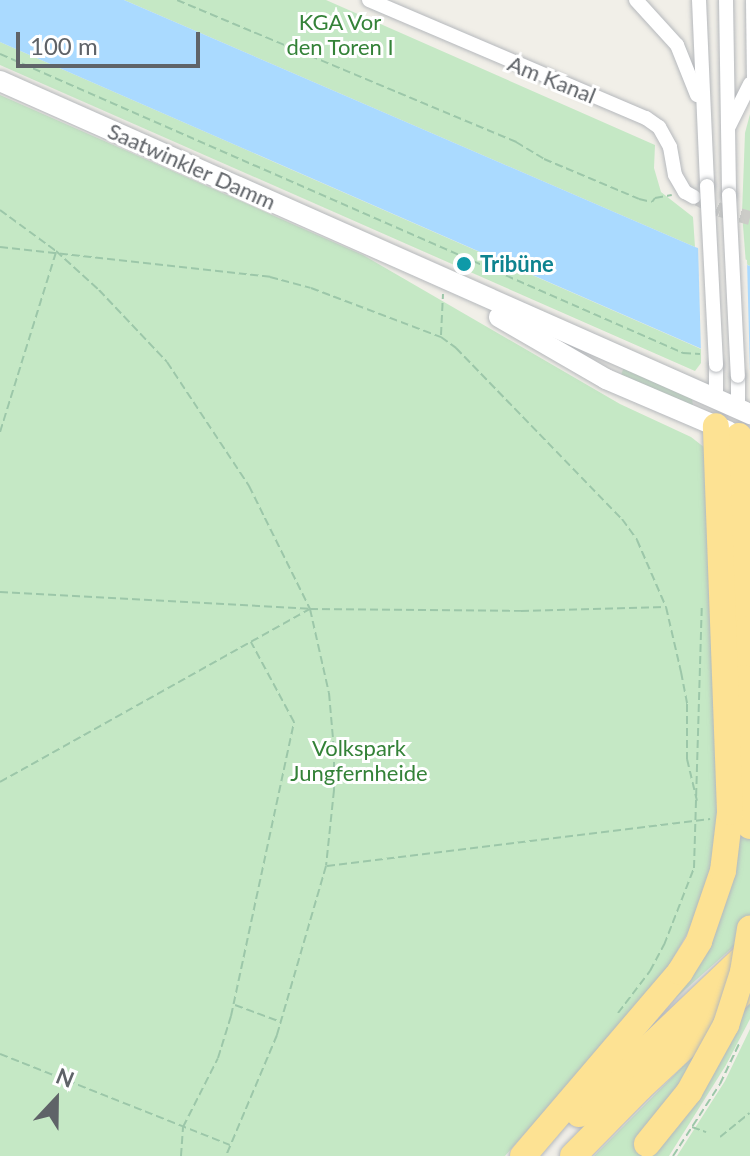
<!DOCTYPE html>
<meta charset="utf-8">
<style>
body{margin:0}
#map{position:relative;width:750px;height:1156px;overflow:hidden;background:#f1efe8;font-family:Lato,sans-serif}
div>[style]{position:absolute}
.green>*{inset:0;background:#c5e8c5}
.water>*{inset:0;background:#aadaff}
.pier>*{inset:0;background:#f1efe8}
.street-tunnel>*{height:14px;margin-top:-7px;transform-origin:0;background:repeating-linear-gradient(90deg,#ccccc8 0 14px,transparent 0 21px)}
.path>*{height:2px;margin-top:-1px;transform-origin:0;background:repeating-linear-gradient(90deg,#9cc7a9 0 8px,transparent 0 12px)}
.roads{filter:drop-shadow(0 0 2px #b5b8bc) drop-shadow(0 0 2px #b5b8bc)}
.lane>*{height:7px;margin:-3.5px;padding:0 3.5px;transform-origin:3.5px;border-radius:3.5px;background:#fff}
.street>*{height:14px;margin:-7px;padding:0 7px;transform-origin:7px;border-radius:7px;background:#fff}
.secondary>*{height:20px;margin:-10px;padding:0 10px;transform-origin:10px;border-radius:10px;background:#fff}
.highway>*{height:26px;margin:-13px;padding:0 13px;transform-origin:13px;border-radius:13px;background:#fde293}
.bridges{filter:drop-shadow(0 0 2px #b5b8bc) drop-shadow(0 0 2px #b5b8bc)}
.street-bridge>*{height:14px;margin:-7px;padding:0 7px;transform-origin:7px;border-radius:7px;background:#fff}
.highway-bridge>*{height:26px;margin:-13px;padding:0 13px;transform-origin:13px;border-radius:13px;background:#fde293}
.dots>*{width:22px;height:22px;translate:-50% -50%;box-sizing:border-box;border:4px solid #fff;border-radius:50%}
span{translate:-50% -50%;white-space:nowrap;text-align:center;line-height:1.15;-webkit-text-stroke:6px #fff;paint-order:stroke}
.park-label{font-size:22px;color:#348238}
.street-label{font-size:22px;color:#5f6368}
.culture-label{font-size:22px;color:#0d838f;font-weight:700}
.left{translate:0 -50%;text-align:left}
.north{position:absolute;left:16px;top:1060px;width:80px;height:80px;-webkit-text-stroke:6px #fff;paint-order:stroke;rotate:22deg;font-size:22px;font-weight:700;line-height:32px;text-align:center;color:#5f6368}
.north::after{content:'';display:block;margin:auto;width:28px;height:36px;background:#5f6368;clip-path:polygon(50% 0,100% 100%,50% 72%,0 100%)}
.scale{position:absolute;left:16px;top:32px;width:184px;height:36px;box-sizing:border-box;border:4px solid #5f6368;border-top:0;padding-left:10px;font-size:24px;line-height:28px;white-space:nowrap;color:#5f6368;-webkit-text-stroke:6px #fff;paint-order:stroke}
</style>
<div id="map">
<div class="green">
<div style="clip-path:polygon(124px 0,326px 0,655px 145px,654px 168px,661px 192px,693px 217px,695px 247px)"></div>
<div style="clip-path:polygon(0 42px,692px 345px,750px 371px,701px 350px,701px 363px,695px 371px,0 65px)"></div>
<div style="clip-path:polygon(0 95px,363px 255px,620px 404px,691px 437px,709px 451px,721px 810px,718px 846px,695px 920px,660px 981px,505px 1156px,0 1156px)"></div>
<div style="clip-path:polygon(750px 114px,750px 266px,746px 264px,742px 213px,745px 133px)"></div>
<div style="clip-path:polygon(624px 367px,692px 398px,693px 407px,621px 375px)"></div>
<div style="clip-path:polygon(750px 834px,750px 932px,642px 1028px,736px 836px)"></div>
<div style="clip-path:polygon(750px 1004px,750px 1019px,726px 1065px,669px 1156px,594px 1156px,705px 1044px)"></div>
<div style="clip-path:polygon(750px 1029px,750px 1156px,677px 1156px,725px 1081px)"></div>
</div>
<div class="water">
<div style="clip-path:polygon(0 0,124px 0,695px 247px,750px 266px,750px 370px,0 42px)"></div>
</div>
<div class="pier">
<div style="clip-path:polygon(698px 244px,747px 260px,750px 374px,701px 353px)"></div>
</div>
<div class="street-tunnel">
<div style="left:698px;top:199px;width:25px;rotate:27deg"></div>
<div style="left:720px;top:210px;width:31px;rotate:15deg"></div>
</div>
<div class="path">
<div style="left:177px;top:0;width:368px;rotate:22.7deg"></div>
<div style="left:516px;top:142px;width:33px;rotate:31deg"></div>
<div style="left:544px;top:159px;width:103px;rotate:22.8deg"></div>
<div style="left:639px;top:199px;width:13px;rotate:13deg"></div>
<div style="left:652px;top:202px;width:5px;rotate:-53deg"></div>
<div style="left:655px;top:198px;width:17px;rotate:-10deg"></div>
<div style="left:0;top:54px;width:746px;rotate:23.64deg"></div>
<div style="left:683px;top:353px;width:17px;rotate:3deg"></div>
<div style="left:0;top:210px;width:69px;rotate:36.2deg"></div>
<div style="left:56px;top:251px;width:58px;rotate:42.2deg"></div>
<div style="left:99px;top:290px;width:99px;rotate:46.6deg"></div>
<div style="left:167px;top:362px;width:149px;rotate:56.5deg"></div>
<div style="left:249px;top:486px;width:137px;rotate:63.6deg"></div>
<div style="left:310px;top:609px;width:86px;rotate:77.3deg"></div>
<div style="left:329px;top:693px;width:57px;rotate:85deg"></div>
<div style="left:334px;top:750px;width:40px;rotate:90deg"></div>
<div style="left:334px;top:790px;width:76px;rotate:96deg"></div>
<div style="left:326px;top:866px;width:176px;rotate:106.2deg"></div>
<div style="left:277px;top:1035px;width:131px;rotate:112.9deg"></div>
<div style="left:0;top:247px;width:272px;rotate:6.3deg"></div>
<div style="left:270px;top:277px;width:42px;rotate:15deg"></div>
<div style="left:311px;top:288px;width:139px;rotate:20.7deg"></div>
<div style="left:441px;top:337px;width:19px;rotate:36deg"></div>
<div style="left:456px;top:348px;width:238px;rotate:45.9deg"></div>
<div style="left:622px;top:519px;width:26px;rotate:54deg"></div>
<div style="left:637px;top:540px;width:73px;rotate:66.6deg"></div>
<div style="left:666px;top:607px;width:67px;rotate:77deg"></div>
<div style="left:681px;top:672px;width:33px;rotate:79deg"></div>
<div style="left:687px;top:704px;width:55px;rotate:90deg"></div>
<div style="left:687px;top:759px;width:43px;rotate:76.6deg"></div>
<div style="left:441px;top:335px;width:41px;rotate:-87.2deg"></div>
<div style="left:0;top:432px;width:189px;rotate:-72.7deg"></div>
<div style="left:0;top:592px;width:310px;rotate:3.1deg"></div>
<div style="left:310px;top:609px;width:211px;rotate:0.5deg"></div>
<div style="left:521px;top:611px;width:144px;rotate:-1.6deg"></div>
<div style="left:0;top:782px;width:355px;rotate:-29.2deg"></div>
<div style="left:327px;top:866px;width:386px;rotate:-7deg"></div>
<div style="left:235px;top:1005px;width:49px;rotate:20.3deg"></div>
<div style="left:618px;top:1013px;width:53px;rotate:-52.7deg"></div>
<div style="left:650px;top:971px;width:30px;rotate:-62deg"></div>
<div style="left:664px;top:945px;width:83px;rotate:-68.7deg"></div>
<div style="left:694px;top:868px;width:264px;rotate:-88.3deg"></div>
<div style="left:0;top:1054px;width:247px;rotate:21.6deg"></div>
<div style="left:692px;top:1127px;width:15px;rotate:20deg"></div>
<div style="left:720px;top:1137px;width:38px;rotate:-39deg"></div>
<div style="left:181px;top:1156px;width:29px;rotate:-86deg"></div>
<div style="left:183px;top:1127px;width:77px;rotate:-63.1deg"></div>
<div style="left:218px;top:1058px;width:44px;rotate:-72.8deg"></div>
<div style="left:231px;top:1016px;width:301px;rotate:-77.9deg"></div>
<div style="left:294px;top:722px;width:91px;rotate:-118.3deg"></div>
<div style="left:673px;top:1156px;width:86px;rotate:-56.9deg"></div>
<div style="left:720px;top:1084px;width:44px;rotate:-64.6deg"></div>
</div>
<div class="roads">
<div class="lane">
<div style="left:749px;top:0;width:84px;rotate:89.3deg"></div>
</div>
<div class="street">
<div style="left:369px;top:0;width:301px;rotate:23.1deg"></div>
<div style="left:646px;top:118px;width:16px;rotate:35deg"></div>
<div style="left:659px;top:127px;width:23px;rotate:61deg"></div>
<div style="left:670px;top:147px;width:28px;rotate:80deg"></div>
<div style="left:675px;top:175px;width:20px;rotate:60deg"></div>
<div style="left:685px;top:192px;width:10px;rotate:29deg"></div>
<div style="left:636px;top:0;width:61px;rotate:47.7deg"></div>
<div style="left:677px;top:45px;width:54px;rotate:68.2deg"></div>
<div style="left:699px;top:0;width:186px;rotate:87.5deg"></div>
<div style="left:726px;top:0;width:195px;rotate:89.1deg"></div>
<div style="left:729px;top:126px;width:47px;rotate:-63.4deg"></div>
<div style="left:716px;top:365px;width:35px;rotate:90deg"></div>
<div style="left:738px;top:376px;width:33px;rotate:90deg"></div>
</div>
<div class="secondary">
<div style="left:0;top:81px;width:821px;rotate:23.94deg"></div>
<div style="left:499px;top:317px;width:124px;rotate:30.1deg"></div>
<div style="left:606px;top:379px;width:133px;rotate:23.1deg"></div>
</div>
<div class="highway">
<div style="left:739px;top:436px;width:193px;rotate:87.3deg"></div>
<div style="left:748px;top:629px;width:49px;rotate:94.7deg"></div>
<div style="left:744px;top:678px;width:148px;rotate:87.7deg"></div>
<div style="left:579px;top:1114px;width:236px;rotate:-43.6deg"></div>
<div style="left:523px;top:1156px;width:242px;rotate:-49.5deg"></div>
<div style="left:680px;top:972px;width:36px;rotate:-58deg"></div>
<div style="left:699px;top:941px;width:74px;rotate:-71.1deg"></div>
<div style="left:723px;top:871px;width:59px;rotate:-83.2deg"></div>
<div style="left:730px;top:812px;width:386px;rotate:-92.1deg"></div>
<div style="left:573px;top:1156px;width:95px;rotate:-45.4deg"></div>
<div style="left:640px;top:1088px;width:137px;rotate:-42.9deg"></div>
</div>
</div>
<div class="bridges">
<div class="street-bridge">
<div style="left:707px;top:186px;width:179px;rotate:87.1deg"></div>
<div style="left:729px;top:195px;width:181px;rotate:87.2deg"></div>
</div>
<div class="highway-bridge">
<div style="left:647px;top:1144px;width:67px;rotate:-51.1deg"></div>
<div style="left:689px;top:1092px;width:77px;rotate:-61.1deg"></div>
<div style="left:726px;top:1025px;width:56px;rotate:-72.2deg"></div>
<div style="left:743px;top:972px;width:44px;rotate:-80.8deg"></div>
</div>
</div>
<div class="dots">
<div style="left:464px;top:264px;background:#0f9aa8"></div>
</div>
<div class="park-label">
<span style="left:340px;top:34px">KGA Vor<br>den Toren I</span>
<span style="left:359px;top:760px">Volkspark<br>Jungfernheide</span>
</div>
<div class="street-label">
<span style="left:552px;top:79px;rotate:22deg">Am Kanal</span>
<span style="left:192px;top:166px;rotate:24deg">Saatwinkler Damm</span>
</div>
<div class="culture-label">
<span class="left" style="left:480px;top:264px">Tribüne</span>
</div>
<div class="north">N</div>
<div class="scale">100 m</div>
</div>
